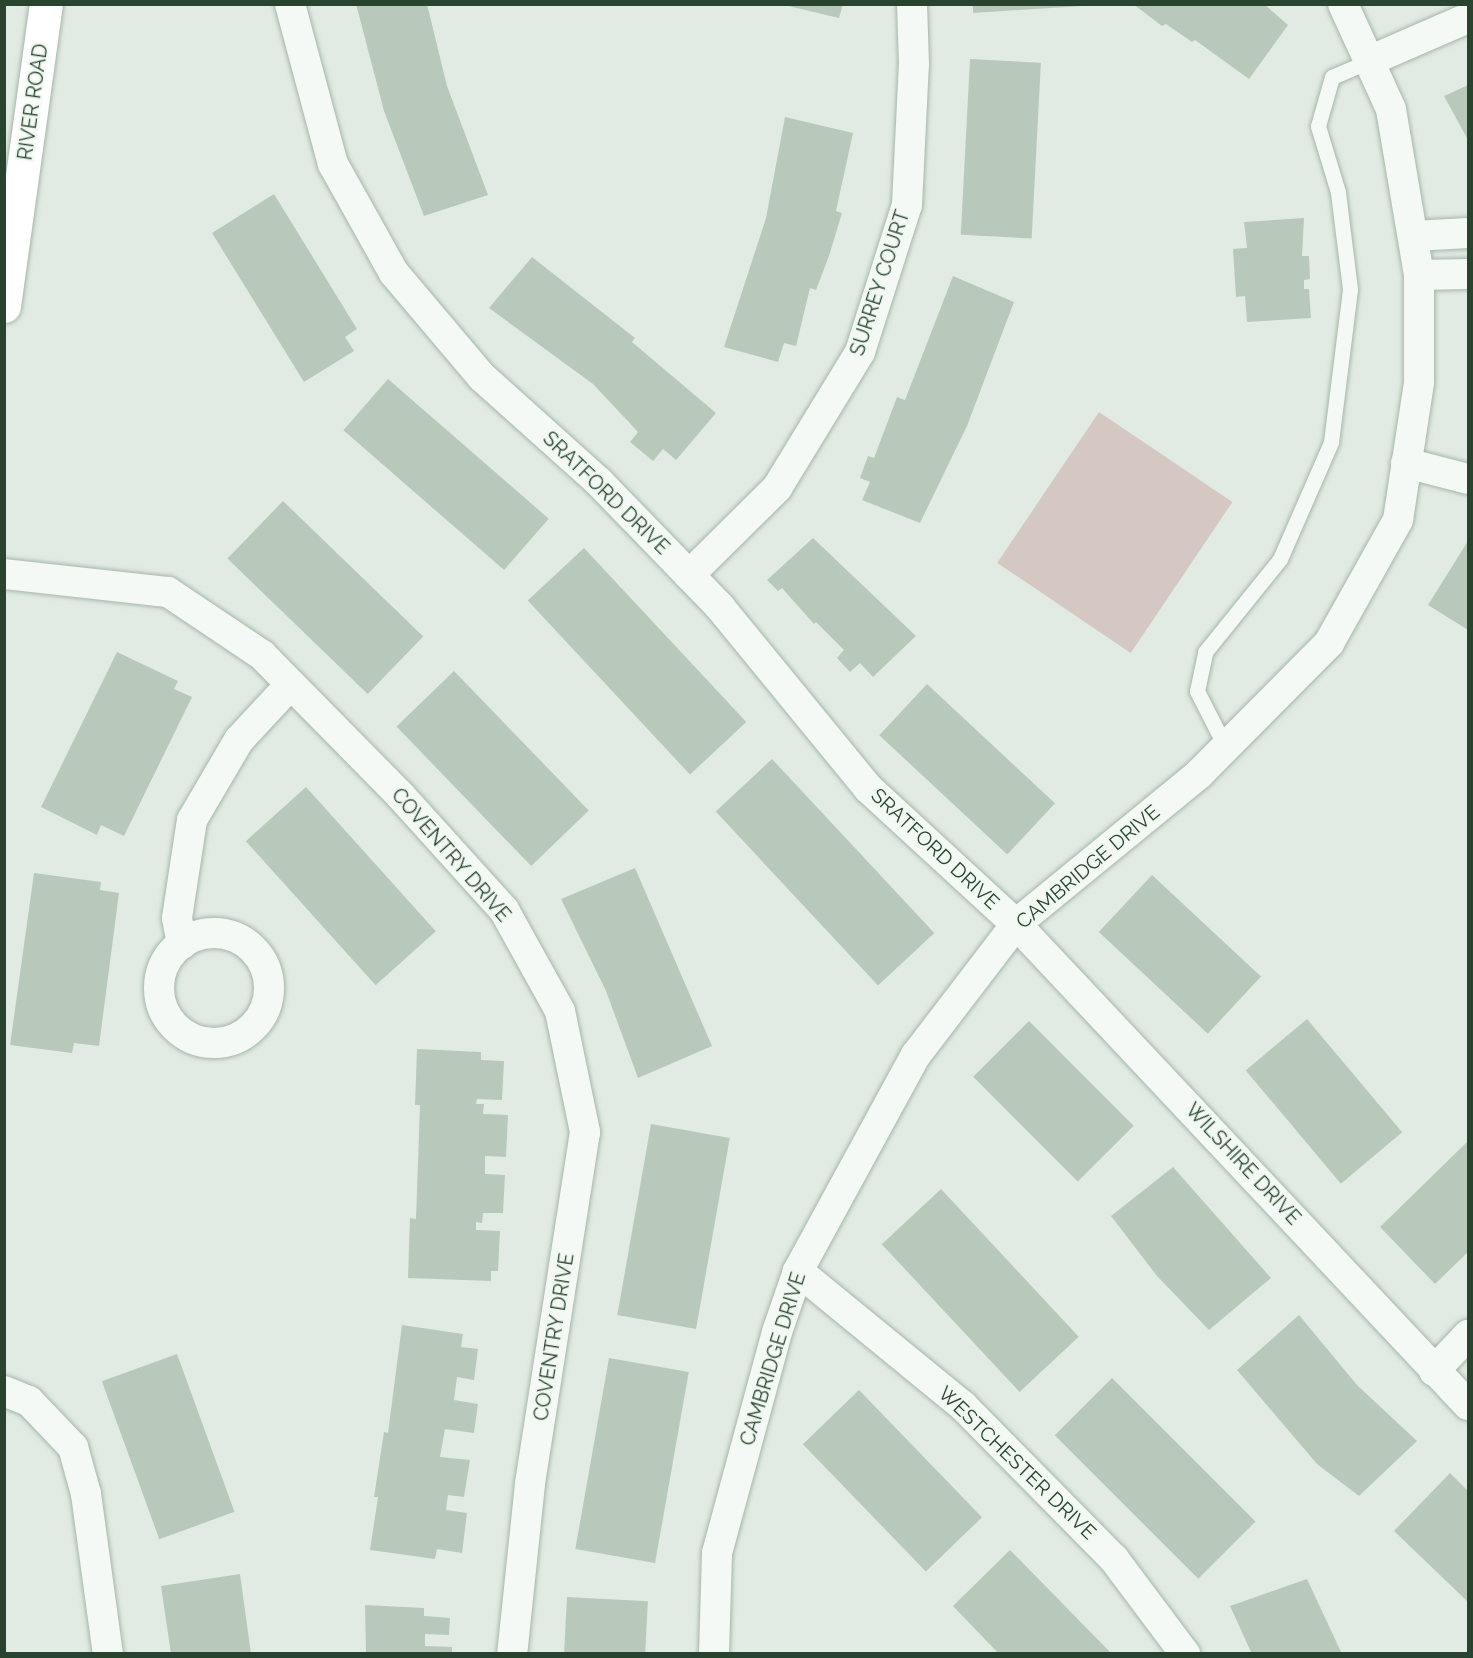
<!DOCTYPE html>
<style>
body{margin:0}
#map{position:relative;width:1473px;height:1658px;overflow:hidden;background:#e1ebe3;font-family:Raleway,sans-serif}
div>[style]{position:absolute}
.green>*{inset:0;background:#d5c8c2;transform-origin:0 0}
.building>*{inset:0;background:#b8c9bb;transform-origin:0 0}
.roads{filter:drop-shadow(0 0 2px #a6b6a9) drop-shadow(0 0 2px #a6b6a9)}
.lane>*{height:15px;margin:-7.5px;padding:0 7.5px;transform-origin:7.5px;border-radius:7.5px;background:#f4f9f5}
.street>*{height:30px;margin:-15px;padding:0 15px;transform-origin:15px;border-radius:15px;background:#f4f9f5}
.street>.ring{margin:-15px;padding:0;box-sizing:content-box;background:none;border:30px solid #f4f9f5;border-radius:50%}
.secondary>*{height:33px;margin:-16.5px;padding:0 16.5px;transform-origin:16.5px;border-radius:16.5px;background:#fff}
span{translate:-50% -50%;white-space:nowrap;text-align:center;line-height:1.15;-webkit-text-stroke:4.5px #f1f8f2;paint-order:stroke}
.street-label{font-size:20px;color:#28442e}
.frame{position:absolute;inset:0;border:6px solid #28442e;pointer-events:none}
</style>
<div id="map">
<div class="green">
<div style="left:1099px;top:412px;width:161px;height:182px;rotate:34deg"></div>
</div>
<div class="building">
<div style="clip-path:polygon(356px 4px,427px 4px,447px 86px,488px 195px,424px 216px,384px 111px)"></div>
<div style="clip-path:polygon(780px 4px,843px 4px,839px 18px)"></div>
<div style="clip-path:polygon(973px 4px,1081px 4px,1082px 6px,973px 13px)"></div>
<div style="clip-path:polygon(1133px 4px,1264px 4px,1288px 25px,1249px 79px,1195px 40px,1192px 42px,1166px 24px,1162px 26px)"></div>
<div style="left:970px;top:59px;width:71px;height:176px;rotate:3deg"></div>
<div style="clip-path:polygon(1468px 85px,1468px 140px,1444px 96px)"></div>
<div style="clip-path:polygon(785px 117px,853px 133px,836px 211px,842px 213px,829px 256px,816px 290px,810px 288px,796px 346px,784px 343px,778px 362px,724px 347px,766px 218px)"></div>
<div style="clip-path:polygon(274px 194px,357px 329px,345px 337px,354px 351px,304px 382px,212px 233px)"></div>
<div style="clip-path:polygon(1304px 218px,1302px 256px,1309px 256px,1310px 279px,1304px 280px,1304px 289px,1309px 289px,1311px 318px,1247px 322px,1245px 296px,1236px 297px,1233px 249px,1247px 248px,1244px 222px)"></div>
<div style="clip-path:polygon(532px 257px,635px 338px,632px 342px,716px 413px,676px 460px,663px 449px,653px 461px,630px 442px,638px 432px,593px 384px,489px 308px)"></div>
<div style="clip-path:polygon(953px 276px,1014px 302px,967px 426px,920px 523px,862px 500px,870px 482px,860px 478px,868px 456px,874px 458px,897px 397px,905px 400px)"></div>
<div style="left:388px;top:379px;width:213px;height:68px;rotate:41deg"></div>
<div style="left:283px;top:501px;width:195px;height:80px;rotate:44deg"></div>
<div style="clip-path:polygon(813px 538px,916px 636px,873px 677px,860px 663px,850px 672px,837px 658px,844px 650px,816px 622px,814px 624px,782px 588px,778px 591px,767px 580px)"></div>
<div style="clip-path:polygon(1468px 541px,1468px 630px,1428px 605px)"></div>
<div style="left:584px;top:548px;width:238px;height:77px;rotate:47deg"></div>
<div style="clip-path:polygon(117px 652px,178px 681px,174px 689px,192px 697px,124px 836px,101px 825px,97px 835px,41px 807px)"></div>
<div style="left:454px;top:671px;width:194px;height:80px;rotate:46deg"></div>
<div style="left:927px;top:684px;width:175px;height:70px;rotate:43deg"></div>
<div style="left:772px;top:759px;width:238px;height:77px;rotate:47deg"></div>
<div style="left:306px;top:787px;width:194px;height:81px;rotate:48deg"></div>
<div style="clip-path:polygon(635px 868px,712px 1046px,638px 1078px,606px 991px,561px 899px)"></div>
<div style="clip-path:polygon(34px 873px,101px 882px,100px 890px,119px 893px,99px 1046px,74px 1043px,72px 1053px,10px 1045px)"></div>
<div style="left:1152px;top:875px;width:149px;height:78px;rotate:43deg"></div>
<div style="left:1307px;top:1019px;width:148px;height:80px;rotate:50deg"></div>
<div style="left:1029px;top:1021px;width:148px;height:79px;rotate:45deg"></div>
<div style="clip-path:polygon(417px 1049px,481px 1052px,481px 1060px,504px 1061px,502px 1100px,477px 1099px,476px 1104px,484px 1104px,483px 1114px,508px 1115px,506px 1157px,485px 1156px,485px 1174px,505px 1175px,503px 1213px,483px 1213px,482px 1223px,476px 1222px,476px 1230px,500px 1231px,498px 1271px,491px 1271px,491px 1281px,408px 1278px,410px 1218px,416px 1219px,420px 1105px,415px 1105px)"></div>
<div style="left:651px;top:1124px;width:80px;height:194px;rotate:10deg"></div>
<div style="clip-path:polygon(1468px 1141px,1468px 1252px,1435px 1284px,1380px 1227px)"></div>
<div style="clip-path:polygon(1173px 1167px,1271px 1278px,1209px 1330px,1157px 1276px,1111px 1216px)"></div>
<div style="left:941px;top:1189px;width:202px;height:81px;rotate:47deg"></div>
<div style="clip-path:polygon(1299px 1315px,1357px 1385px,1417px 1441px,1359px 1496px,1317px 1464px,1237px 1370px)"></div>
<div style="clip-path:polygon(402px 1325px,463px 1334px,461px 1347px,478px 1349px,474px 1380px,457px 1377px,454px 1400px,478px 1404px,474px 1433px,445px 1429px,440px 1457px,470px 1460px,464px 1497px,448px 1495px,446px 1510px,467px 1513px,462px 1553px,437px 1549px,435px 1559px,370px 1550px,378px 1497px,374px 1497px,384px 1432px,388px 1433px)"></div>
<div style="left:177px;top:1354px;width:168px;height:80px;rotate:70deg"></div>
<div style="left:609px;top:1358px;width:81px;height:194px;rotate:10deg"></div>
<div style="left:1112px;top:1378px;width:203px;height:81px;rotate:45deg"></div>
<div style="left:859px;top:1390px;width:177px;height:78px;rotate:46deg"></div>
<div style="clip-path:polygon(1450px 1473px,1468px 1491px,1468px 1602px,1394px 1531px)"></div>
<div style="clip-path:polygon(1010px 1550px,1112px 1654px,999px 1654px,953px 1606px)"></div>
<div style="clip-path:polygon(240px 1574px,251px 1654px,171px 1654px,161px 1586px)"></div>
<div style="clip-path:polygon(1307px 1579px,1342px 1654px,1252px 1654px,1230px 1606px)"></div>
<div style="left:567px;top:1597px;width:81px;height:57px;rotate:3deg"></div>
<div style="clip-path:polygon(365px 1605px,424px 1608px,424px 1616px,450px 1618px,449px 1635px,425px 1634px,425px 1646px,452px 1647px,452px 1654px,366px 1654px)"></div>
</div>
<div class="roads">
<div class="lane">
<div style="left:1226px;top:748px;width:64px;rotate:-117deg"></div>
<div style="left:1197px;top:691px;width:40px;rotate:-78deg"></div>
<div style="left:1205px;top:652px;width:119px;rotate:-51.1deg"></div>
<div style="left:1280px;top:559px;width:128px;rotate:-66.4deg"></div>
<div style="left:1331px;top:442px;width:154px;rotate:-82.9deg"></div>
<div style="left:1350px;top:289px;width:98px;rotate:-97.1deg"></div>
<div style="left:1338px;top:192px;width:69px;rotate:-106.9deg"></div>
<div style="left:1318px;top:126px;width:51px;rotate:-74.1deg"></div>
<div style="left:1332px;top:77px;width:40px;rotate:-23.4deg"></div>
</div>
<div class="street">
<div style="left:290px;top:4px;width:166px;rotate:75deg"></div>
<div style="left:333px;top:164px;width:125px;rotate:60.8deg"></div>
<div style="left:394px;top:273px;width:136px;rotate:49.8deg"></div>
<div style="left:482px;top:377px;width:157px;rotate:41.9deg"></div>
<div style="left:599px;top:482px;width:174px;rotate:45.9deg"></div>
<div style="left:720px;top:607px;width:234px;rotate:50.7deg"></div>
<div style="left:868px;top:788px;width:201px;rotate:42.6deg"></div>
<div style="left:1016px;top:924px;width:660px;rotate:46.78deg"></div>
<div style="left:1369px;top:61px;width:108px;rotate:-23.5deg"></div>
<div style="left:1413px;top:236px;width:55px;rotate:-3.1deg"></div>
<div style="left:1419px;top:275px;width:49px;rotate:-1.2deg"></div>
<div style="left:1406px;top:463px;width:64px;rotate:14.5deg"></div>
<div style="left:4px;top:574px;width:165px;rotate:6.3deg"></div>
<div style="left:168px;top:592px;width:113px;rotate:33.8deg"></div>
<div style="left:262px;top:655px;width:197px;rotate:45.4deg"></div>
<div style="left:400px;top:795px;width:155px;rotate:47.9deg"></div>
<div style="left:504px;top:910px;width:115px;rotate:61deg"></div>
<div style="left:560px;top:1011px;width:124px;rotate:78.3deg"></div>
<div style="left:585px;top:1132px;width:356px;rotate:98.9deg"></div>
<div style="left:530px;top:1484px;width:171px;rotate:96deg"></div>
<div style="left:689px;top:575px;width:124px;rotate:-44.7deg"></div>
<div style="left:777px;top:488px;width:159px;rotate:-58.6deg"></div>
<div style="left:860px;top:352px;width:154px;rotate:-72.3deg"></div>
<div style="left:907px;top:205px;width:141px;rotate:-87.2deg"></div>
<div style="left:914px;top:64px;width:60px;rotate:-91.9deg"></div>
<div class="ring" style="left:159px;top:933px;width:80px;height:80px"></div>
<div style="left:182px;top:944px;width:26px;rotate:-101deg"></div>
<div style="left:177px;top:918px;width:99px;rotate:-81.3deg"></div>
<div style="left:192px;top:820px;width:93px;rotate:-59.6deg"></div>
<div style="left:239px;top:740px;width:76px;rotate:-47.1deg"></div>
<div style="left:798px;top:1271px;width:213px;rotate:39.3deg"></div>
<div style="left:963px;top:1406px;width:215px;rotate:45.4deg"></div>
<div style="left:1114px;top:1559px;width:119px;rotate:53.2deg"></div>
<div style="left:1434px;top:1371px;width:50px;rotate:-46.6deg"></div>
<div style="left:4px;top:1391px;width:27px;rotate:22deg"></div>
<div style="left:29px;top:1401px;width:64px;rotate:46.3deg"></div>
<div style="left:73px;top:1447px;width:49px;rotate:74.5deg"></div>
<div style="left:86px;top:1494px;width:162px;rotate:82.2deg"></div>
<div style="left:714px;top:1654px;width:101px;rotate:-88.3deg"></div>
<div style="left:717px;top:1553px;width:229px;rotate:-74.8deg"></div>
<div style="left:777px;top:1332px;width:65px;rotate:-71deg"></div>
<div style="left:798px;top:1271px;width:246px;rotate:-61.4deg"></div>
<div style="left:916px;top:1055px;width:165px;rotate:-52.6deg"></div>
<div style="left:1016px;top:924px;width:237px;rotate:-39.3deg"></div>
<div style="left:1199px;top:774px;width:185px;rotate:-45.2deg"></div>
<div style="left:1329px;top:643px;width:141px;rotate:-60.7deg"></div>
<div style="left:1398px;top:520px;width:140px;rotate:-81.3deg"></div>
<div style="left:1419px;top:382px;width:107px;rotate:-90deg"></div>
<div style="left:1419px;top:275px;width:168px;rotate:-99.6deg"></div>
<div style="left:1391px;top:109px;width:115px;rotate:-114.6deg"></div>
</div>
<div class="secondary">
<div style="left:4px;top:306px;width:305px;rotate:-82.1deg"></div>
</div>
</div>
<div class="street-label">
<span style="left:33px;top:102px;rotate:-82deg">RIVER ROAD</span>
<span style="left:880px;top:283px;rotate:-72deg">SURREY COURT</span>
<span style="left:606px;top:493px;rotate:44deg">SRATFORD DRIVE</span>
<span style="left:935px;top:849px;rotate:43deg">SRATFORD DRIVE</span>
<span style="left:451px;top:855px;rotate:49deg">COVENTRY DRIVE</span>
<span style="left:1088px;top:867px;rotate:-40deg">CAMBRIDGE DRIVE</span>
<span style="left:1243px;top:1164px;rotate:47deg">WILSHIRE DRIVE</span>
<span style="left:554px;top:1337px;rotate:-81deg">COVENTRY DRIVE</span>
<span style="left:773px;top:1359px;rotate:-73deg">CAMBRIDGE DRIVE</span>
<span style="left:1017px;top:1463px;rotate:44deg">WESTCHESTER DRIVE</span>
</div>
<div class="frame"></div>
</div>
